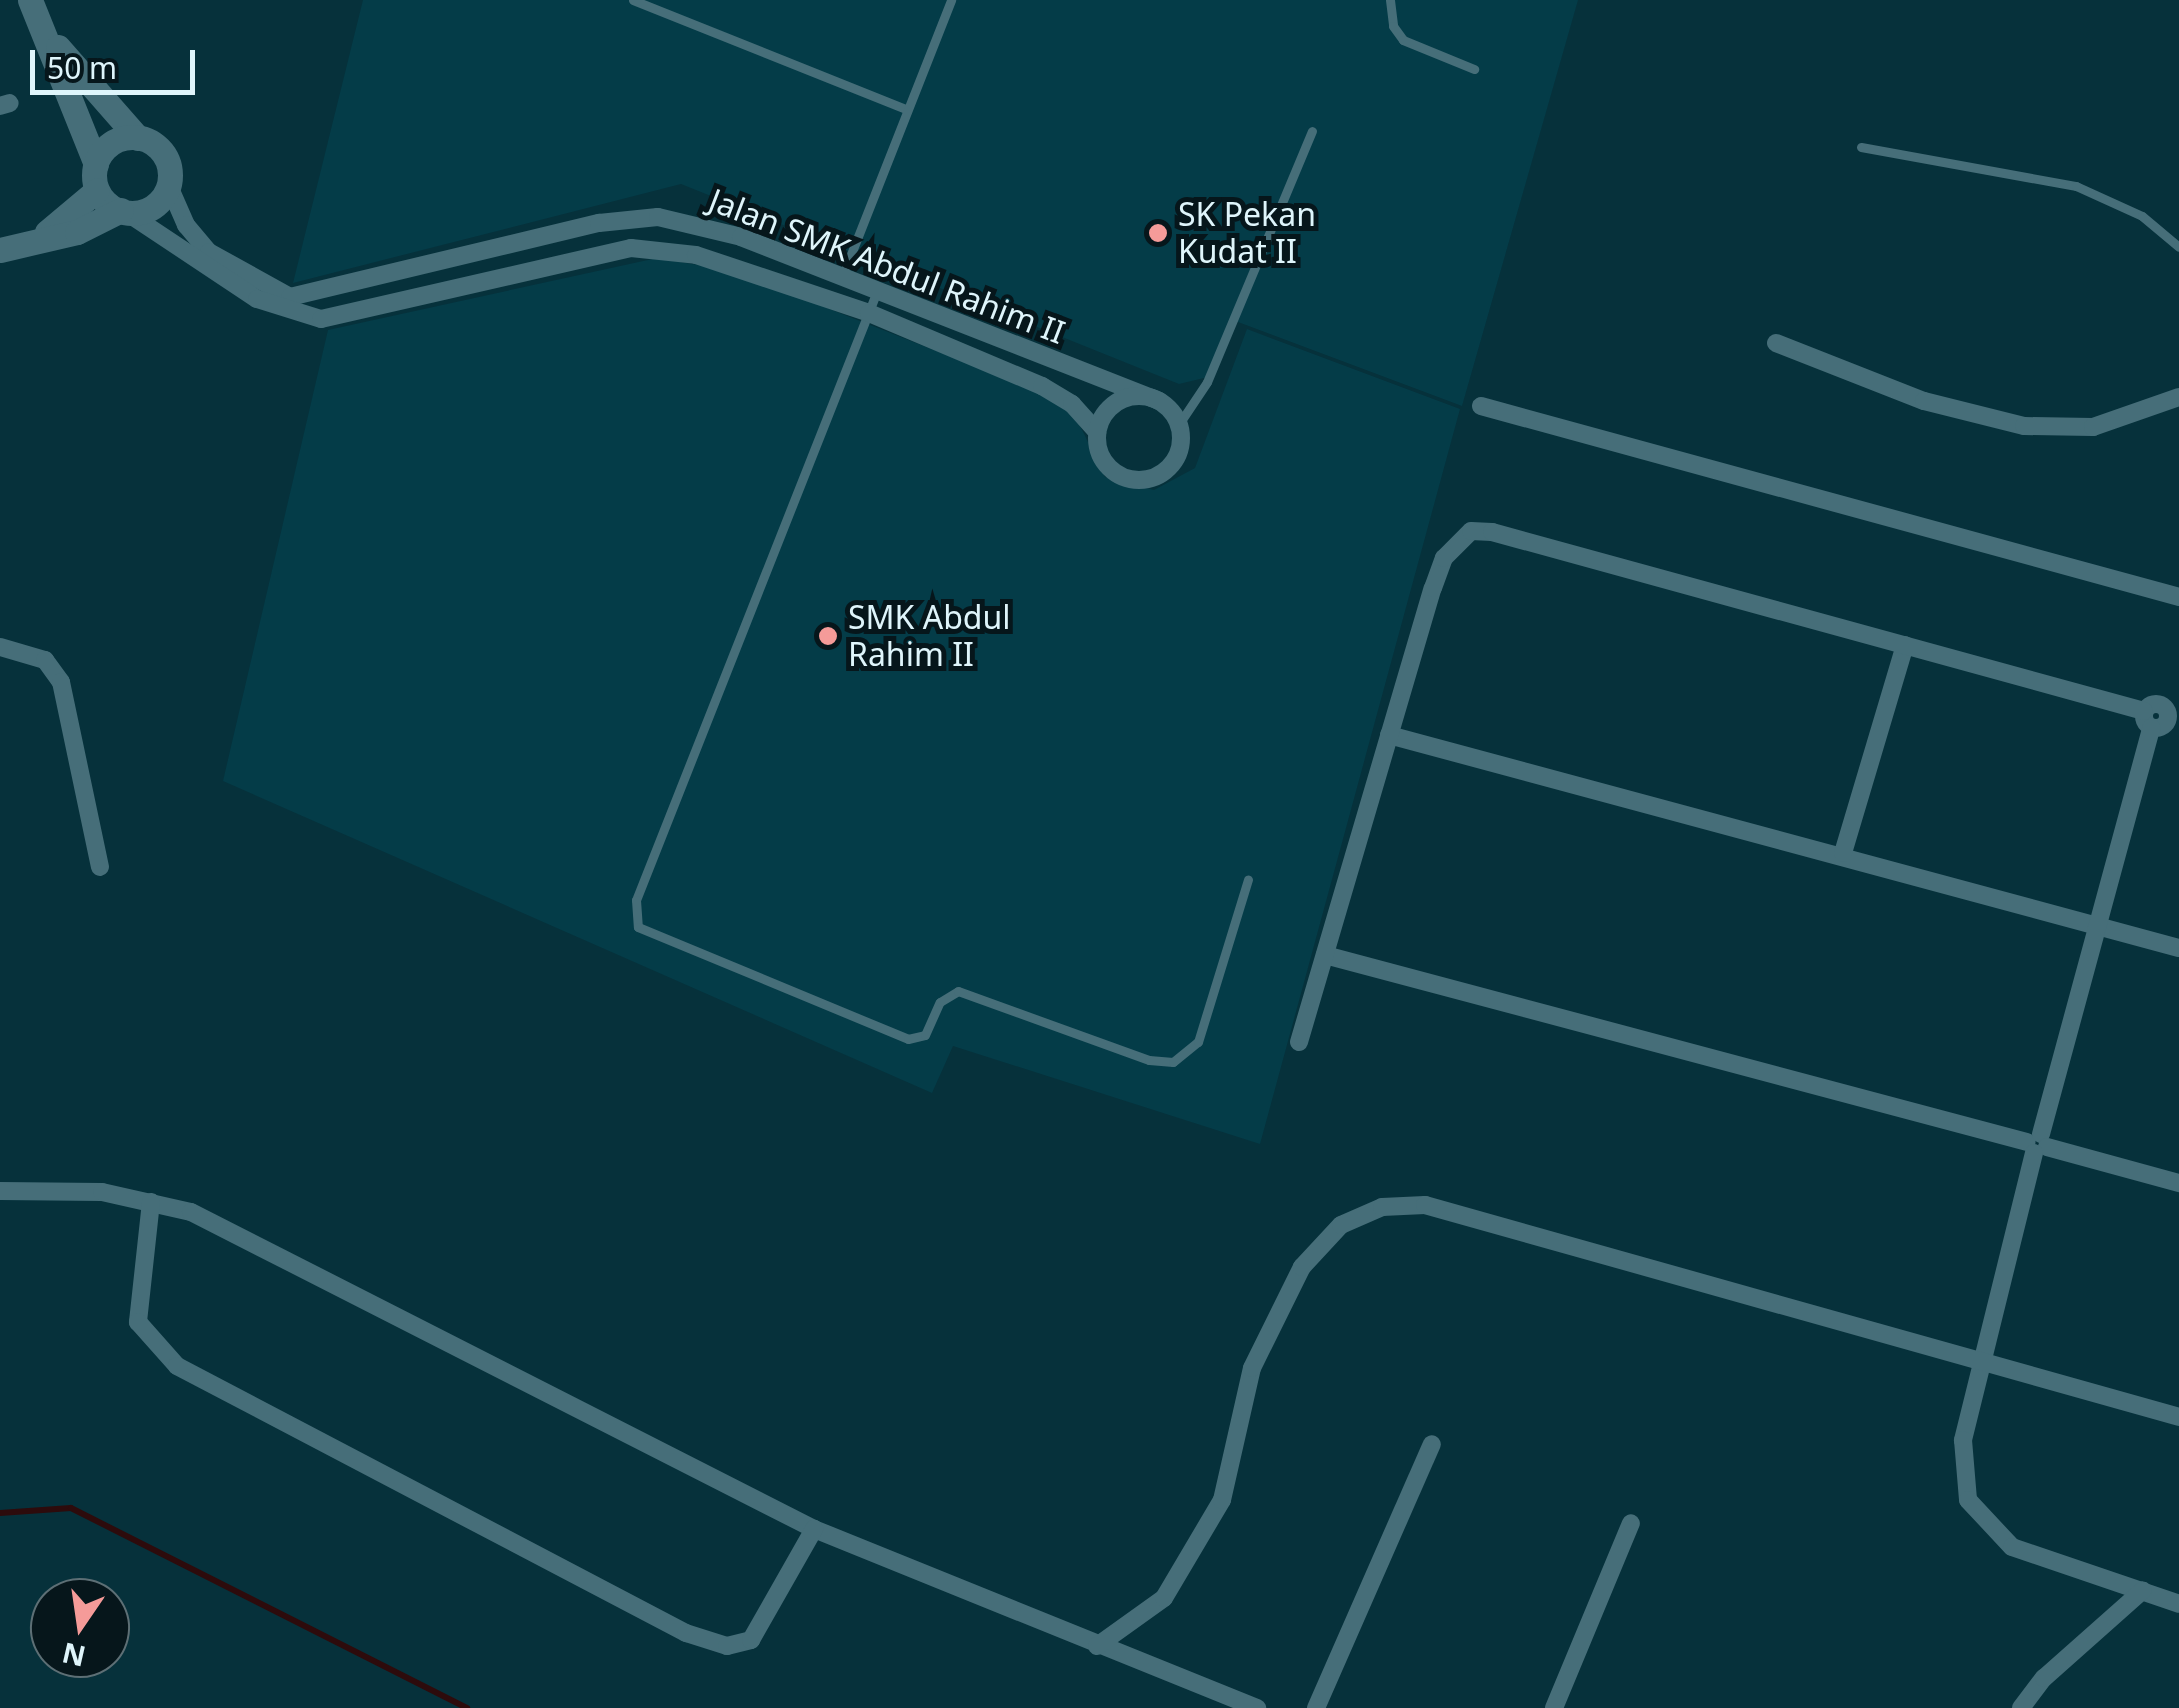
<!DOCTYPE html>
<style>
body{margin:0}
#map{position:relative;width:2179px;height:1708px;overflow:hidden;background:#06313b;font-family:"Noto Sans",sans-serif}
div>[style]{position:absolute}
.built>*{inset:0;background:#043c48}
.stream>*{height:6px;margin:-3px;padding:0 3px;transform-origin:3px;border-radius:3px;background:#2d0b0c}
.lane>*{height:9px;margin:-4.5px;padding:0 4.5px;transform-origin:4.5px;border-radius:4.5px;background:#466e79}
.street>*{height:18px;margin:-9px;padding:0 9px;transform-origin:9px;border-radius:9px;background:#466e79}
.street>.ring{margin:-9px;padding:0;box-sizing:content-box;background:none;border:18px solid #466e79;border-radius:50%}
.secondary>*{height:25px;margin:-12.5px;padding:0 12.5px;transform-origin:12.5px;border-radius:12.5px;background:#466e79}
.secondary>.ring{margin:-12.5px;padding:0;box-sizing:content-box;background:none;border:25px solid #466e79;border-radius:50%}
.dots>*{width:28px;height:28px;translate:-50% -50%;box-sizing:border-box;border:5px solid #06161b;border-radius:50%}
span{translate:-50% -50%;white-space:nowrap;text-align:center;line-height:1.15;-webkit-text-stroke:10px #06161b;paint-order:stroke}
.poi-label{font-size:32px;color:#dff5fb}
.left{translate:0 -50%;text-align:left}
.street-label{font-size:32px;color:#dff5fb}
.north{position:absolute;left:30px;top:1578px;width:100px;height:100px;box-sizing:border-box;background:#06161b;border:2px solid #5d6f75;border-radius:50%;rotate:193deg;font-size:28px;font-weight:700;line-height:40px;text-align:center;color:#dff5fb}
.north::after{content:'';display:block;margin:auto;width:35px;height:45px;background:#f59b99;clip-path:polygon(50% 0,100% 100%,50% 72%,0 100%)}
.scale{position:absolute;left:30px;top:50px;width:165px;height:45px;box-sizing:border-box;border:5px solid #dff5fb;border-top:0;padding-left:12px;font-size:30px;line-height:35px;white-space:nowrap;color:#dff5fb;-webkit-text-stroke:8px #06161b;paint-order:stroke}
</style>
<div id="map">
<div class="built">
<div style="clip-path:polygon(363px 0,1578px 0,1462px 406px,1230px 319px,1208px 377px,1179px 384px,681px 184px,293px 283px)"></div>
<div style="clip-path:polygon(657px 258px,733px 271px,1069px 403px,1105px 477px,1154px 490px,1195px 468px,1247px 329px,1460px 409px,1260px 1144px,953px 1046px,932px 1093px,223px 781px,328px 330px)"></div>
</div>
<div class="stream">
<div style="left:0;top:1513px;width:71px;rotate:-4deg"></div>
<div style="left:71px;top:1508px;width:444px;rotate:26.8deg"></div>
</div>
<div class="lane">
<div style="left:633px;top:0;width:294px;rotate:21.8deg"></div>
<div style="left:1390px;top:0;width:26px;rotate:83deg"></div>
<div style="left:1393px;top:26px;width:17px;rotate:54deg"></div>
<div style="left:1403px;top:40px;width:77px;rotate:22.2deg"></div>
<div style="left:1861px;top:147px;width:219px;rotate:10.3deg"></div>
<div style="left:2076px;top:186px;width:72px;rotate:24.4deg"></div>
<div style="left:2142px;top:216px;width:48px;rotate:40deg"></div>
<div style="left:842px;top:277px;width:298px;rotate:-68.5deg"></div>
<div style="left:877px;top:291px;width:655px;rotate:111.59deg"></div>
<div style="left:636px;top:900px;width:27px;rotate:86deg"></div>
<div style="left:638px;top:927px;width:292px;rotate:22.5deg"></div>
<div style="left:908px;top:1039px;width:17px;rotate:-13deg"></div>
<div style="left:925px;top:1035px;width:36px;rotate:-66deg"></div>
<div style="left:940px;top:1002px;width:21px;rotate:-31deg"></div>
<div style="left:958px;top:991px;width:203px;rotate:19.9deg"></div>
<div style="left:1149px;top:1060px;width:24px;rotate:5deg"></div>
<div style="left:1173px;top:1062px;width:32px;rotate:-39deg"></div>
<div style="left:1198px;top:1042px;width:170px;rotate:-72.9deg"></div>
<div style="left:1179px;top:424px;width:50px;rotate:-56.3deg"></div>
<div style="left:1207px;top:382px;width:272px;rotate:-67.3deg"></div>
</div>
<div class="street">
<div style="left:0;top:106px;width:10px;rotate:-17deg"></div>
<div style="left:169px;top:186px;width:43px;rotate:66.4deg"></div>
<div style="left:186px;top:225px;width:35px;rotate:50deg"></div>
<div style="left:209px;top:252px;width:93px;rotate:29.1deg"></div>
<div style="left:290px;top:297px;width:318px;rotate:-13.5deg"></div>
<div style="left:599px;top:223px;width:59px;rotate:-5.8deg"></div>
<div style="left:658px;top:217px;width:85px;rotate:13.5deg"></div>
<div style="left:741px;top:237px;width:449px;rotate:21.4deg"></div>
<div style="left:126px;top:212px;width:157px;rotate:33.6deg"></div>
<div style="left:257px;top:299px;width:67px;rotate:17.4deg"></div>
<div style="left:321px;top:319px;width:318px;rotate:-12.9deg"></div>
<div style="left:631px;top:248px;width:65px;rotate:6.1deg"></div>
<div style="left:696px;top:255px;width:182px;rotate:18.5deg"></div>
<div style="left:869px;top:313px;width:188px;rotate:22.9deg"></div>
<div style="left:1042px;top:386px;width:35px;rotate:31deg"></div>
<div style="left:1072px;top:404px;width:38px;rotate:48deg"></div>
<div style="left:1776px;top:343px;width:159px;rotate:21.4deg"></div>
<div style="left:1924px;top:401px;width:103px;rotate:14deg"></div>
<div style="left:2024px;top:426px;width:69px;rotate:0.8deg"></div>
<div style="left:2093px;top:427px;width:91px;rotate:-19.2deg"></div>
<div class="ring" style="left:1097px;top:396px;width:66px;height:66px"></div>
<div style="left:1481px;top:406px;width:724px;rotate:15.3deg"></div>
<div style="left:0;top:647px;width:47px;rotate:16.1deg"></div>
<div style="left:45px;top:660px;width:27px;rotate:54deg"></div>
<div style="left:61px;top:682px;width:189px;rotate:78.1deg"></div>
<div class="ring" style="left:2144px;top:704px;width:6px;height:6px"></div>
<div style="left:1389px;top:735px;width:818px;rotate:15.09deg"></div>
<div style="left:1843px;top:853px;width:217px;rotate:-73.4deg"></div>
<div style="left:1325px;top:955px;width:726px;rotate:14.92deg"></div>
<div style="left:1299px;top:1042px;width:473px;rotate:-73.6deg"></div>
<div style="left:1433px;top:588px;width:32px;rotate:-70deg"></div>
<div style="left:1444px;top:558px;width:38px;rotate:-45deg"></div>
<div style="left:1471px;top:531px;width:21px;rotate:3deg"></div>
<div style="left:1492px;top:532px;width:676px;rotate:15.35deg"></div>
<div style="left:2041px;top:1134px;width:421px;rotate:-74.8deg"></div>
<div style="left:2047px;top:1147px;width:137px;rotate:15.3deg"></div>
<div style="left:2034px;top:1153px;width:296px;rotate:103.9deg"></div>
<div style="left:1963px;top:1440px;width:60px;rotate:85.2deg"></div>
<div style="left:1968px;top:1500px;width:64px;rotate:46.9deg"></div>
<div style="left:2012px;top:1547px;width:176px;rotate:18.8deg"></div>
<div style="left:0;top:1191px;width:102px;rotate:0.6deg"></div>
<div style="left:102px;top:1192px;width:91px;rotate:12.7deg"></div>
<div style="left:191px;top:1212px;width:699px;rotate:26.97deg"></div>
<div style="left:814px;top:1529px;width:478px;rotate:22deg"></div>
<div style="left:151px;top:1202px;width:121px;rotate:96.2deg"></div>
<div style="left:138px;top:1322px;width:59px;rotate:48.4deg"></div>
<div style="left:177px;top:1366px;width:575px;rotate:27.68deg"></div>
<div style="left:686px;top:1633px;width:43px;rotate:17.6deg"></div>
<div style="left:727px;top:1646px;width:25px;rotate:-14deg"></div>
<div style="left:751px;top:1640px;width:128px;rotate:-60.4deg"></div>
<div style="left:1097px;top:1646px;width:82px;rotate:-35.6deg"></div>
<div style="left:1164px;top:1598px;width:114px;rotate:-59.4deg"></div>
<div style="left:1222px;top:1500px;width:135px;rotate:-77.2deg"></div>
<div style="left:1252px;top:1368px;width:113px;rotate:-63.7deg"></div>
<div style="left:1302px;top:1267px;width:57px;rotate:-47.1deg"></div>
<div style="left:1341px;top:1225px;width:45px;rotate:-23.7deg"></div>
<div style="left:1382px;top:1207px;width:43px;rotate:-2.7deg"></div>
<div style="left:1425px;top:1205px;width:783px;rotate:15.7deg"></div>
<div style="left:1316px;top:1708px;width:288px;rotate:-66.3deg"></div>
<div style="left:1554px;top:1708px;width:200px;rotate:-67.4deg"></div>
<div style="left:2021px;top:1708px;width:38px;rotate:-53deg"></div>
<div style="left:2044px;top:1678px;width:132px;rotate:-41.6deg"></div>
</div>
<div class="secondary">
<div style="left:30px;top:0;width:177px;rotate:68.1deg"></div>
<div style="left:58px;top:47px;width:121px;rotate:48.7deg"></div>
<div class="ring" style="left:94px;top:137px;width:51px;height:51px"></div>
<div style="left:47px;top:232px;width:65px;rotate:-40deg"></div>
<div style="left:0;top:250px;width:79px;rotate:-13.2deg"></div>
<div style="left:77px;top:232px;width:49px;rotate:-26.6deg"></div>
</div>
<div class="dots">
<div style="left:1158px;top:233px;background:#f59b99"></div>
<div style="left:828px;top:636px;background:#f59b99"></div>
</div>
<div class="poi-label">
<span class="left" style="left:1178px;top:233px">SK Pekan<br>Kudat II</span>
<span class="left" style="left:848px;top:636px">SMK Abdul<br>Rahim II</span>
</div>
<div class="street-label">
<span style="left:887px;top:266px;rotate:21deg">Jalan SMK Abdul Rahim II</span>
</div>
<div class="north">N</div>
<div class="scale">50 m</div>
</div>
